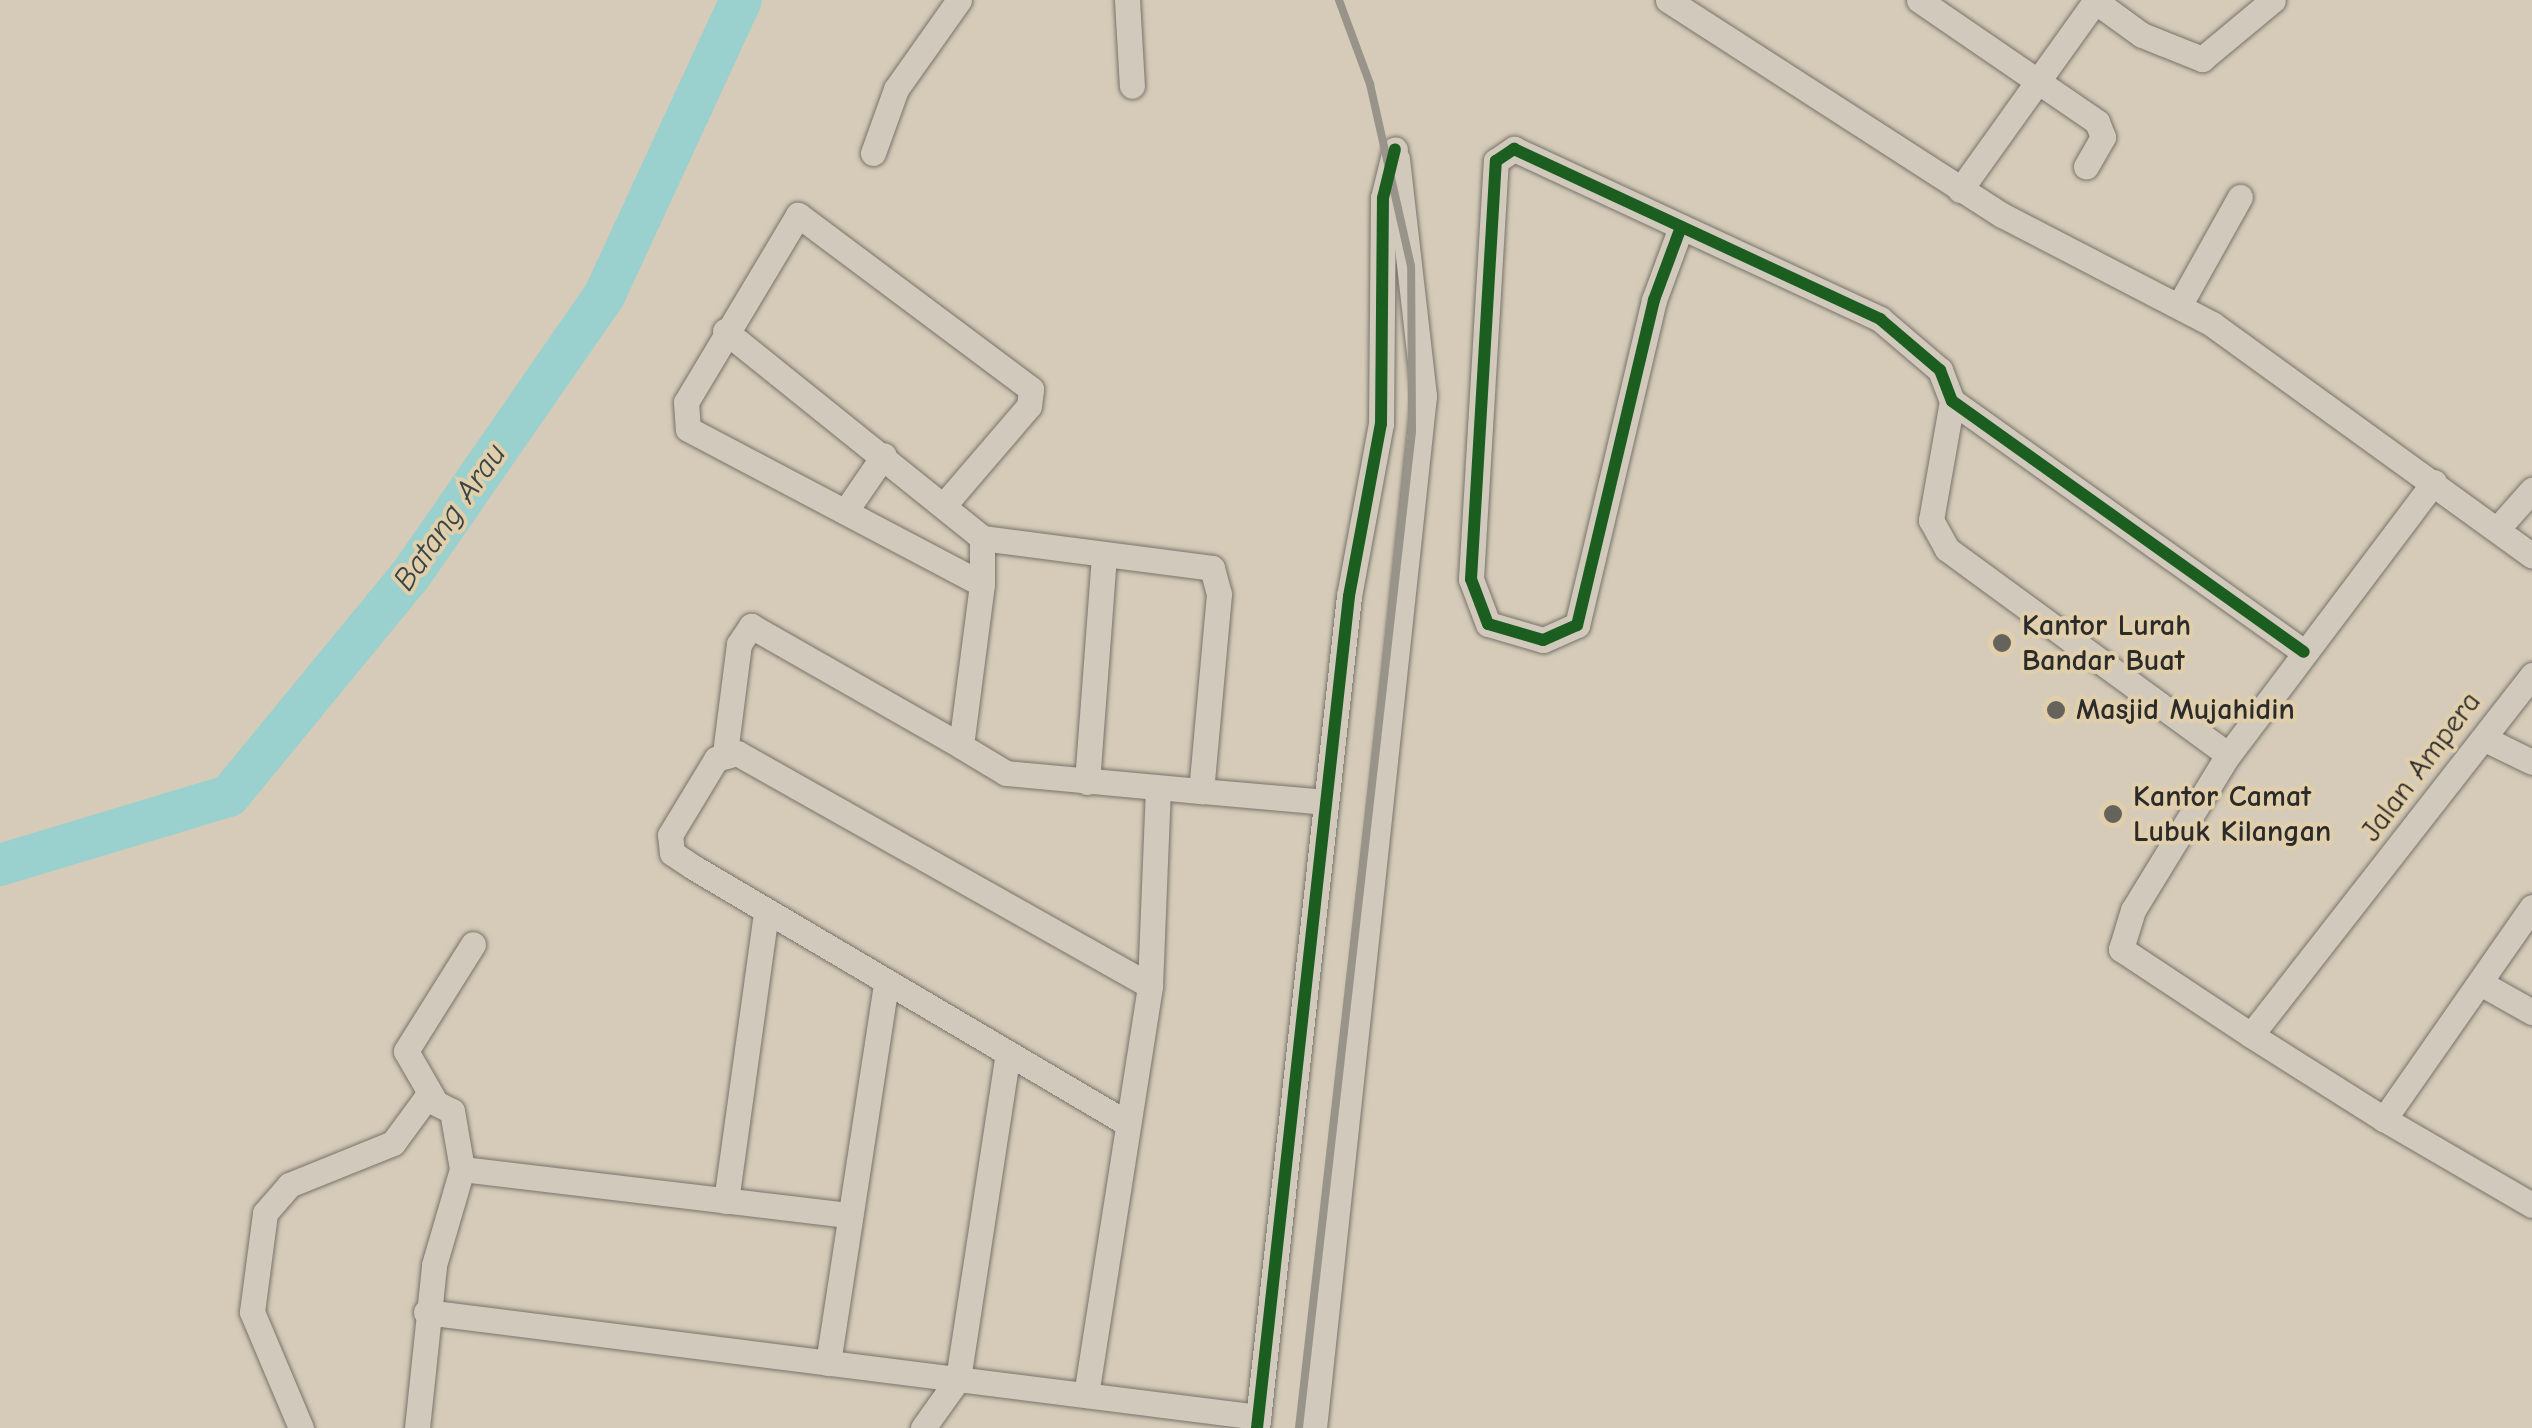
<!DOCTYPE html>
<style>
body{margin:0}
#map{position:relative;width:2532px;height:1428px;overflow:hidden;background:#d5cbb8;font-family:"Comic Neue",sans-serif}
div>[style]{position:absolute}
.river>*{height:42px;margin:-21px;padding:0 21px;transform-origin:21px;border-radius:21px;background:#9ad0cd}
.roads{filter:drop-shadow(0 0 2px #78736a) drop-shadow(0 0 2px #78736a)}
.minor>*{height:25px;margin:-12.5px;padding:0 12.5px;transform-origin:12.5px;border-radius:12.5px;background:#d1c9bc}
.rail>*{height:8px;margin:-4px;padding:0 4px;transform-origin:4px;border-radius:4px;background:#99948a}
.cycleway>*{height:12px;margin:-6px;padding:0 6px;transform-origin:6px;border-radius:6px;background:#1b5e20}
.dots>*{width:28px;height:28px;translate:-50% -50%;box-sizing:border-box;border:5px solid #e1cfac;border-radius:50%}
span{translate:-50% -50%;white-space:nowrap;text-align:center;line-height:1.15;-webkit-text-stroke:8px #e1cfac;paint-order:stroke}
.poi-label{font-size:30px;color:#2b2b2b;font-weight:700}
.left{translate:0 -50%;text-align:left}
.street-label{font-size:30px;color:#2b2b2b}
.water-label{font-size:32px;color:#384445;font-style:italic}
</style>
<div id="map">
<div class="river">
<div style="left:0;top:865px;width:239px;rotate:-16.8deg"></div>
<div style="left:229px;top:796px;width:285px;rotate:-50.6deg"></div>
<div style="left:410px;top:576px;width:343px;rotate:-55.3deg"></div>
<div style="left:605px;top:294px;width:324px;rotate:-65.2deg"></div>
</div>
<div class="roads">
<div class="minor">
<div style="left:1127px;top:0;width:86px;rotate:86.7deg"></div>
<div style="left:1668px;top:0;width:397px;rotate:32.8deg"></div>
<div style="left:2002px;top:215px;width:237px;rotate:27.4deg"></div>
<div style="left:2212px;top:324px;width:395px;rotate:35.9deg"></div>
<div style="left:1919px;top:0;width:216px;rotate:34.4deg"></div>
<div style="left:2097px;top:122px;width:16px;rotate:68deg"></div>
<div style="left:2103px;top:137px;width:34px;rotate:120deg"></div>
<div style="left:2095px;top:1px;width:58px;rotate:35.9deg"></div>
<div style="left:2142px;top:35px;width:65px;rotate:21.8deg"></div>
<div style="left:2202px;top:59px;width:92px;rotate:-39.7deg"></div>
<div style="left:873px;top:153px;width:68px;rotate:-70.2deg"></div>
<div style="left:896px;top:89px;width:109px;rotate:-54.7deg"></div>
<div style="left:1960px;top:190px;width:234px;rotate:-54.4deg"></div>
<div style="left:1681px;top:227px;width:78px;rotate:110.3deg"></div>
<div style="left:1654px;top:300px;width:334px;rotate:103.3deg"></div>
<div style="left:1577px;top:625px;width:37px;rotate:156deg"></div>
<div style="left:1543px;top:640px;width:57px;rotate:-163.8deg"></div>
<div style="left:1488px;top:624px;width:48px;rotate:-110.7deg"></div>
<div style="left:1471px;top:579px;width:419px;rotate:-86.6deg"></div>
<div style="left:1496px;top:161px;width:22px;rotate:-34deg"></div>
<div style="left:1514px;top:149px;width:404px;rotate:24.9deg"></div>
<div style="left:1880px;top:319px;width:79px;rotate:40.4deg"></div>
<div style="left:1940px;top:370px;width:33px;rotate:69deg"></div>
<div style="left:1952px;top:401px;width:432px;rotate:35.5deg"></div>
<div style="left:2179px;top:306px;width:125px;rotate:-60.8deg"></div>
<div style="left:725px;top:331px;width:330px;rotate:38.8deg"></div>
<div style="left:982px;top:538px;width:232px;rotate:7.4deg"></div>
<div style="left:1212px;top:568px;width:27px;rotate:75deg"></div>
<div style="left:1219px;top:594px;width:198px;rotate:95.2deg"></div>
<div style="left:1201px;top:791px;width:125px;rotate:5deg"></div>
<div style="left:1952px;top:401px;width:121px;rotate:100deg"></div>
<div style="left:1931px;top:520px;width:33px;rotate:61deg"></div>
<div style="left:1947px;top:549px;width:348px;rotate:36.2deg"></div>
<div style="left:2434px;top:482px;width:342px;rotate:127deg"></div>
<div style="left:2228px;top:755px;width:182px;rotate:121.5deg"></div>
<div style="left:2133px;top:910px;width:41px;rotate:107.1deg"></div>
<div style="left:2121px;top:949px;width:156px;rotate:33.5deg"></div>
<div style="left:2251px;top:1035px;width:457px;rotate:-52deg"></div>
<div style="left:944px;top:505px;width:130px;rotate:-49.4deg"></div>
<div style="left:1029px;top:406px;width:17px;rotate:-83deg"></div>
<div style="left:1031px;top:389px;width:291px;rotate:-143.2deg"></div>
<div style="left:798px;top:215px;width:218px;rotate:120.9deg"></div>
<div style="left:686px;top:402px;width:27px;rotate:86deg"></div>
<div style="left:688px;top:429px;width:332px;rotate:27.8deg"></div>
<div style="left:982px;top:584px;width:46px;rotate:-90deg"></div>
<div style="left:847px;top:509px;width:65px;rotate:-55.6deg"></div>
<div style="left:2499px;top:527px;width:50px;rotate:-48.3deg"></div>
<div style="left:982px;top:584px;width:163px;rotate:97.4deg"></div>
<div style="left:961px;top:746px;width:52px;rotate:31deg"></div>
<div style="left:1006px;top:773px;width:196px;rotate:5.3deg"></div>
<div style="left:2485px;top:739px;width:52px;rotate:26.1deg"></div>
<div style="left:725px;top:753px;width:110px;rotate:-82.7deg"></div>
<div style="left:739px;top:644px;width:22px;rotate:-56deg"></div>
<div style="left:751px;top:626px;width:242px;rotate:29.7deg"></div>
<div style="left:1087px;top:782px;width:227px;rotate:-85.7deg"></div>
<div style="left:2532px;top:907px;width:259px;rotate:124.9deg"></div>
<div style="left:2384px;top:1119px;width:171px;rotate:30.2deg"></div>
<div style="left:2484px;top:985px;width:55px;rotate:29.4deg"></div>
<div style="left:2251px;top:1035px;width:157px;rotate:32.3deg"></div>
<div style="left:433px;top:1098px;width:54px;rotate:-119.9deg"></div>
<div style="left:406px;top:1051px;width:126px;rotate:-57.9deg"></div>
<div style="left:1125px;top:1122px;width:502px;rotate:-149.45deg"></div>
<div style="left:693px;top:867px;width:25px;rotate:-146deg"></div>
<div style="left:672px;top:853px;width:18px;rotate:-96deg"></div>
<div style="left:670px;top:835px;width:89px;rotate:-58.8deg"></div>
<div style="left:716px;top:759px;width:22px;rotate:-16deg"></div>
<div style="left:737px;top:753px;width:474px;rotate:29.4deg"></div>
<div style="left:726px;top:1201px;width:291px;rotate:-82.1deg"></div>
<div style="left:426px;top:1312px;width:839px;rotate:7.19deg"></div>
<div style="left:828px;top:1363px;width:385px;rotate:-81.3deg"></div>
<div style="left:1086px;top:1395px;width:414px;rotate:-81.1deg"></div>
<div style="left:1150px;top:986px;width:198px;rotate:-87.7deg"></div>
<div style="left:301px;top:1428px;width:126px;rotate:-112.9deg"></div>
<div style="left:252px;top:1312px;width:100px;rotate:-82.5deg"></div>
<div style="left:265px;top:1213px;width:37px;rotate:-49deg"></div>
<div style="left:289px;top:1185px;width:112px;rotate:-22deg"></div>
<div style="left:393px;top:1143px;width:56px;rotate:-53.7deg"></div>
<div style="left:426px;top:1098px;width:29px;rotate:27deg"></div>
<div style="left:452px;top:1111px;width:59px;rotate:80.2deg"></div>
<div style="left:417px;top:1428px;width:164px;rotate:-84deg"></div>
<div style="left:434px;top:1265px;width:100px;rotate:-73.7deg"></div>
<div style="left:462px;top:1169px;width:391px;rotate:6.8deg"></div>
<div style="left:923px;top:1428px;width:60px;rotate:-54.5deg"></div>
<div style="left:958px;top:1379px;width:326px;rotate:-81.3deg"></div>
<div style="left:1257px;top:1428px;width:837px;rotate:-83.69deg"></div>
<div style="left:1349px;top:596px;width:175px;rotate:-79.5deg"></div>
<div style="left:1381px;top:424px;width:226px;rotate:-89.5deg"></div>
<div style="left:1383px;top:198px;width:50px;rotate:-76.2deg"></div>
<div style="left:1314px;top:1428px;width:1038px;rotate:-83.92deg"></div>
<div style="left:1424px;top:396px;width:239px;rotate:-96.5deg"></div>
</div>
</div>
<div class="rail">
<div style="left:1299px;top:1428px;width:1003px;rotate:-83.53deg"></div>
<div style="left:1412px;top:431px;width:165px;rotate:-90.3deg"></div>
<div style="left:1411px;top:266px;width:187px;rotate:-102.7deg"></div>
<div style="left:1370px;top:84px;width:90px;rotate:-110.3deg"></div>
</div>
<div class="cycleway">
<div style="left:1681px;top:227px;width:78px;rotate:110.3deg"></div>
<div style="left:1654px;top:300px;width:334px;rotate:103.3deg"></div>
<div style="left:1577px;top:625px;width:37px;rotate:156deg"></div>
<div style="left:1543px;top:640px;width:57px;rotate:-163.8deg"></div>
<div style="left:1488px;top:624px;width:48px;rotate:-110.7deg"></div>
<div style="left:1471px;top:579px;width:419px;rotate:-86.6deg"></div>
<div style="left:1496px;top:161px;width:22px;rotate:-34deg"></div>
<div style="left:1514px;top:149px;width:404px;rotate:24.9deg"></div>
<div style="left:1880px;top:319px;width:79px;rotate:40.4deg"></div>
<div style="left:1940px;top:370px;width:33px;rotate:69deg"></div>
<div style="left:1952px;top:401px;width:432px;rotate:35.5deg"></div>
<div style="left:1257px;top:1428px;width:837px;rotate:-83.69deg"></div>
<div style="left:1349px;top:596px;width:175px;rotate:-79.5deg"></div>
<div style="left:1381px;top:424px;width:226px;rotate:-89.5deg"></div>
<div style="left:1383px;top:198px;width:50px;rotate:-76.2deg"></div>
</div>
<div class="dots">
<div style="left:2002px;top:643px;background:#66635c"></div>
<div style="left:2056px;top:710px;background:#66635c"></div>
<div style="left:2113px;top:814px;background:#66635c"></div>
</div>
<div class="poi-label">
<span class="left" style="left:2022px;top:643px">Kantor Lurah<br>Bandar Buat</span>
<span class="left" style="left:2076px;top:710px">Masjid Mujahidin</span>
<span class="left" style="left:2133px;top:814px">Kantor Camat<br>Lubuk Kilangan</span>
</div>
<div class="street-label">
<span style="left:2421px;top:767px;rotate:-53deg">Jalan Ampera</span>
</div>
<div class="water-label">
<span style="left:450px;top:517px;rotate:-55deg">Batang Arau</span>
</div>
</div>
